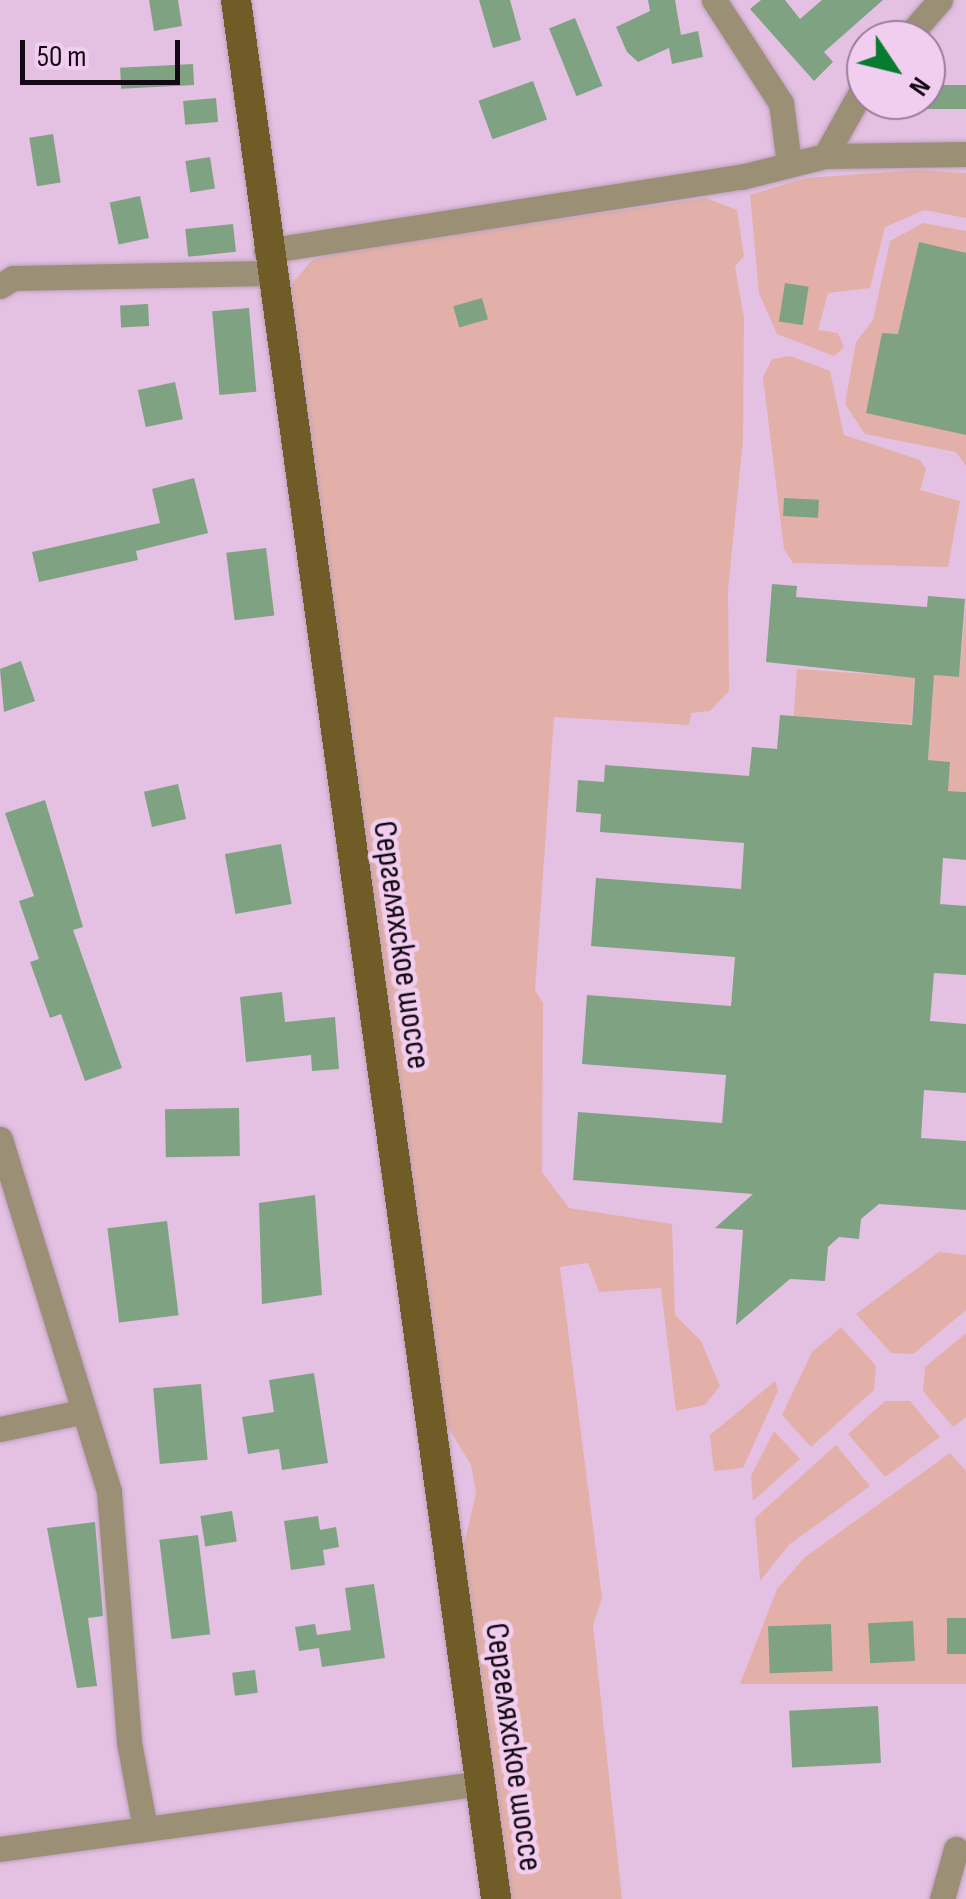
<!DOCTYPE html>
<meta charset="utf-8">
<style>
body{margin:0}
#map{position:relative;width:966px;height:1899px;overflow:hidden;background:#e4c1e2;font-family:"Sofia Sans Condensed",sans-serif}
div>[style]{position:absolute}
.green>*{inset:0;background:#e3b0a9;transform-origin:0 0}
.building>*{inset:0;background:#7fa283;transform-origin:0 0}
.roads{filter:drop-shadow(0 0 2px #bea0bd) drop-shadow(0 0 2px #bea0bd)}
.minor>*{height:25px;margin:-12.5px;padding:0 12.5px;transform-origin:12.5px;border-radius:12.5px;background:#9b9076}
.major>*{height:30px;margin:-15px;padding:0 15px;transform-origin:15px;border-radius:15px;background:#705c27}
span{translate:-50% -50%;white-space:nowrap;text-align:center;line-height:1.15;-webkit-text-stroke:9px #f1cdef;paint-order:stroke}
.street-label{font-size:35px;color:#130813}
.north{position:absolute;left:846px;top:20px;width:100px;height:100px;box-sizing:border-box;background:#f1cdef;border:2px solid #987e97;border-radius:50%;rotate:125deg;font-size:28px;font-weight:700;line-height:40px;text-align:center;color:#130813}
.north::after{content:'';display:block;margin:auto;width:35px;height:45px;background:#097b30;clip-path:polygon(50% 0,100% 100%,50% 72%,0 100%)}
.scale{position:absolute;left:20px;top:40px;width:160px;height:45px;box-sizing:border-box;border:5px solid #130813;border-top:0;padding-left:12px;font-size:30px;line-height:35px;white-space:nowrap;color:#130813;-webkit-text-stroke:8px #f1cdef;paint-order:stroke}
</style>
<div id="map">
<div class="green">
<div style="clip-path:polygon(918px 170px,966px 173px,966px 218px,924px 210px,885px 227px,870px 288px,828px 293px,818px 330px,838px 333px,844px 348px,834px 356px,777px 334px,759px 293px,750px 195px,805px 178px)"></div>
<div style="clip-path:polygon(706px 198px,737px 210px,744px 256px,735px 266px,744px 318px,743px 440px,728px 590px,729px 691px,710px 711px,691px 713px,689px 725px,554px 717px,535px 990px,543px 1003px,542px 1172px,569px 1208px,672px 1224px,675px 1315px,701px 1341px,720px 1386px,705px 1405px,676px 1411px,661px 1288px,599px 1292px,588px 1263px,560px 1267px,602px 1598px,593px 1625px,622px 1899px,511px 1899px,463px 1549px,476px 1493px,471px 1465px,446px 1424px,291px 285px,311px 261px,334px 252px)"></div>
<div style="clip-path:polygon(923px 223px,966px 231px,966px 466px,956px 452px,865px 434px,845px 404px,856px 342px,873px 320px,890px 241px)"></div>
<div style="clip-path:polygon(790px 356px,830px 371px,844px 435px,920px 460px,926px 469px,920px 490px,960px 501px,948px 567px,793px 563px,784px 549px,763px 377px,772px 359px)"></div>
<div style="clip-path:polygon(966px 604px,966px 792px,925px 789px,949px 774px,950px 762px,928px 760px,934px 675px,959px 677px)"></div>
<div style="left:797px;top:669px;width:118px;height:47px;rotate:4deg"></div>
<div style="clip-path:polygon(939px 1252px,966px 1255px,966px 1310px,913px 1354px,891px 1353px,856px 1314px)"></div>
<div style="clip-path:polygon(841px 1327px,876px 1366px,874px 1390px,811px 1447px,782px 1415px,812px 1352px)"></div>
<div style="clip-path:polygon(966px 1333px,966px 1417px,953px 1427px,923px 1391px,925px 1367px)"></div>
<div style="clip-path:polygon(775px 1381px,778px 1391px,743px 1468px,714px 1471px,710px 1435px)"></div>
<div style="clip-path:polygon(885px 1401px,910px 1401px,940px 1437px,885px 1477px,848px 1434px)"></div>
<div style="clip-path:polygon(774px 1431px,800px 1459px,753px 1501px,751px 1476px)"></div>
<div style="clip-path:polygon(836px 1445px,870px 1486px,790px 1544px,760px 1581px,755px 1518px)"></div>
<div style="clip-path:polygon(950px 1453px,966px 1471px,966px 1684px,740px 1684px,777px 1589px,805px 1557px)"></div>
</div>
<div class="building">
<div style="clip-path:polygon(149px 0,178px 0,182px 26px,154px 31px)"></div>
<div style="clip-path:polygon(479px 0,510px 0,521px 40px,493px 48px)"></div>
<div style="clip-path:polygon(648px 0,675px 0,681px 35px,698px 31px,703px 57px,672px 64px,669px 48px,638px 62px,627px 52px,616px 27px,650px 11px)"></div>
<div style="clip-path:polygon(761px 0,785px 0,800px 19px,822px 0,883px 0,824px 52px,833px 62px,814px 81px,750px 9px)"></div>
<div style="left:575px;top:18px;width:73px;height:28px;rotate:68deg"></div>
<div style="left:193px;top:64px;width:21px;height:73px;rotate:87deg"></div>
<div style="left:533px;top:81px;width:41px;height:58px;rotate:70deg"></div>
<div style="left:966px;top:85px;width:24px;height:40px;rotate:90deg"></div>
<div style="left:216px;top:98px;width:24px;height:33px;rotate:85deg"></div>
<div style="left:53px;top:134px;width:49px;height:24px;rotate:81deg"></div>
<div style="left:210px;top:157px;width:32px;height:25px;rotate:81deg"></div>
<div style="left:140px;top:196px;width:43px;height:31px;rotate:78deg"></div>
<div style="left:233px;top:224px;width:28px;height:48px;rotate:84deg"></div>
<div style="clip-path:polygon(919px 242px,966px 253px,966px 435px,866px 413px,882px 333px,898px 334px)"></div>
<div style="left:785px;top:283px;width:24px;height:39px;rotate:9deg"></div>
<div style="left:482px;top:298px;width:22px;height:30px;rotate:74deg"></div>
<div style="left:148px;top:304px;width:22px;height:28px;rotate:87deg"></div>
<div style="left:249px;top:308px;width:84px;height:37px;rotate:85deg"></div>
<div style="left:175px;top:382px;width:38px;height:38px;rotate:78deg"></div>
<div style="clip-path:polygon(194px 478px,208px 533px,136px 551px,138px 560px,39px 582px,32px 552px,160px 523px,152px 489px)"></div>
<div style="left:784px;top:498px;width:35px;height:18px;rotate:3deg"></div>
<div style="left:266px;top:548px;width:68px;height:40px;rotate:83deg"></div>
<div style="clip-path:polygon(772px 584px,797px 586px,796px 597px,927px 607px,928px 596px,965px 599px,959px 677px,934px 675px,928px 760px,950px 762px,948px 791px,966px 792px,966px 860px,943px 858px,940px 904px,966px 906px,966px 975px,934px 973px,930px 1021px,966px 1024px,966px 1093px,924px 1090px,921px 1138px,966px 1141px,966px 1210px,879px 1204px,861px 1219px,859px 1239px,839px 1237px,828px 1247px,825px 1281px,790px 1279px,736px 1325px,743px 1230px,715px 1228px,753px 1194px,573px 1180px,578px 1112px,722px 1123px,726px 1075px,582px 1064px,587px 995px,731px 1006px,735px 957px,591px 946px,596px 878px,741px 889px,744px 843px,600px 832px,601px 814px,576px 812px,578px 780px,604px 782px,605px 765px,749px 776px,752px 747px,777px 749px,780px 715px,912px 725px,915px 678px,766px 662px)"></div>
<div style="clip-path:polygon(21px 661px,35px 701px,4px 712px,0 669px)"></div>
<div style="left:178px;top:784px;width:36px;height:35px;rotate:77deg"></div>
<div style="clip-path:polygon(45px 800px,83px 927px,73px 930px,122px 1068px,85px 1081px,61px 1014px,50px 1018px,30px 962px,39px 959px,19px 901px,34px 896px,5px 813px)"></div>
<div style="left:281px;top:844px;width:61px;height:57px;rotate:80deg"></div>
<div style="clip-path:polygon(282px 992px,285px 1022px,335px 1017px,339px 1069px,312px 1071px,311px 1055px,246px 1062px,240px 997px)"></div>
<div style="left:239px;top:1108px;width:48px;height:74px;rotate:89deg"></div>
<div style="clip-path:polygon(315px 1195px,322px 1295px,262px 1304px,259px 1203px)"></div>
<div style="left:167px;top:1221px;width:95px;height:60px;rotate:83deg"></div>
<div style="clip-path:polygon(314px 1373px,328px 1463px,282px 1470px,279px 1449px,248px 1454px,242px 1417px,274px 1412px,269px 1380px)"></div>
<div style="left:201px;top:1384px;width:76px;height:48px;rotate:85deg"></div>
<div style="left:232px;top:1511px;width:31px;height:32px;rotate:81deg"></div>
<div style="clip-path:polygon(318px 1516px,320px 1530px,336px 1527px,339px 1547px,323px 1550px,325px 1565px,291px 1570px,284px 1521px)"></div>
<div style="clip-path:polygon(95px 1522px,103px 1616px,88px 1618px,97px 1686px,77px 1688px,47px 1528px)"></div>
<div style="left:198px;top:1535px;width:100px;height:39px;rotate:83deg"></div>
<div style="clip-path:polygon(374px 1584px,385px 1658px,322px 1667px,319px 1648px,299px 1651px,295px 1627px,315px 1624px,317px 1635px,351px 1630px,345px 1588px)"></div>
<div style="left:966px;top:1618px;width:36px;height:19px;rotate:90deg"></div>
<div style="left:913px;top:1621px;width:40px;height:45px;rotate:87deg"></div>
<div style="left:831px;top:1624px;width:47px;height:63px;rotate:88deg"></div>
<div style="left:255px;top:1670px;width:23px;height:23px;rotate:83deg"></div>
<div style="left:878px;top:1706px;width:57px;height:89px;rotate:87deg"></div>
</div>
<div class="roads">
<div class="minor">
<div style="left:714px;top:0;width:123px;rotate:57deg"></div>
<div style="left:781px;top:103px;width:61px;rotate:82.4deg"></div>
<div style="left:905px;top:40px;width:53px;rotate:-48.8deg"></div>
<div style="left:825px;top:156px;width:84px;rotate:-60.7deg"></div>
<div style="left:266px;top:251px;width:481px;rotate:-8.9deg"></div>
<div style="left:741px;top:177px;width:87px;rotate:-14deg"></div>
<div style="left:825px;top:156px;width:141px;rotate:-0.8deg"></div>
<div style="left:0;top:286px;width:15px;rotate:-32deg"></div>
<div style="left:13px;top:278px;width:256px;rotate:-1.1deg"></div>
<div style="left:0;top:1139px;width:369px;rotate:72.8deg"></div>
<div style="left:109px;top:1492px;width:251px;rotate:85.4deg"></div>
<div style="left:129px;top:1742px;width:87px;rotate:79.5deg"></div>
<div style="left:0;top:1429px;width:83px;rotate:-11.9deg"></div>
<div style="left:0;top:1849px;width:486px;rotate:-7.8deg"></div>
<div style="left:942px;top:1899px;width:52px;rotate:-74.4deg"></div>
</div>
<div class="major">
<div style="left:236px;top:0;width:1917px;rotate:82.2deg"></div>
</div>
</div>
<div class="street-label">
<span style="left:401px;top:945px;rotate:82deg">Сергеляхское шоссе</span>
<span style="left:513px;top:1747px;rotate:82deg">Сергеляхское шоссе</span>
</div>
<div class="north">N</div>
<div class="scale">50 m</div>
</div>
